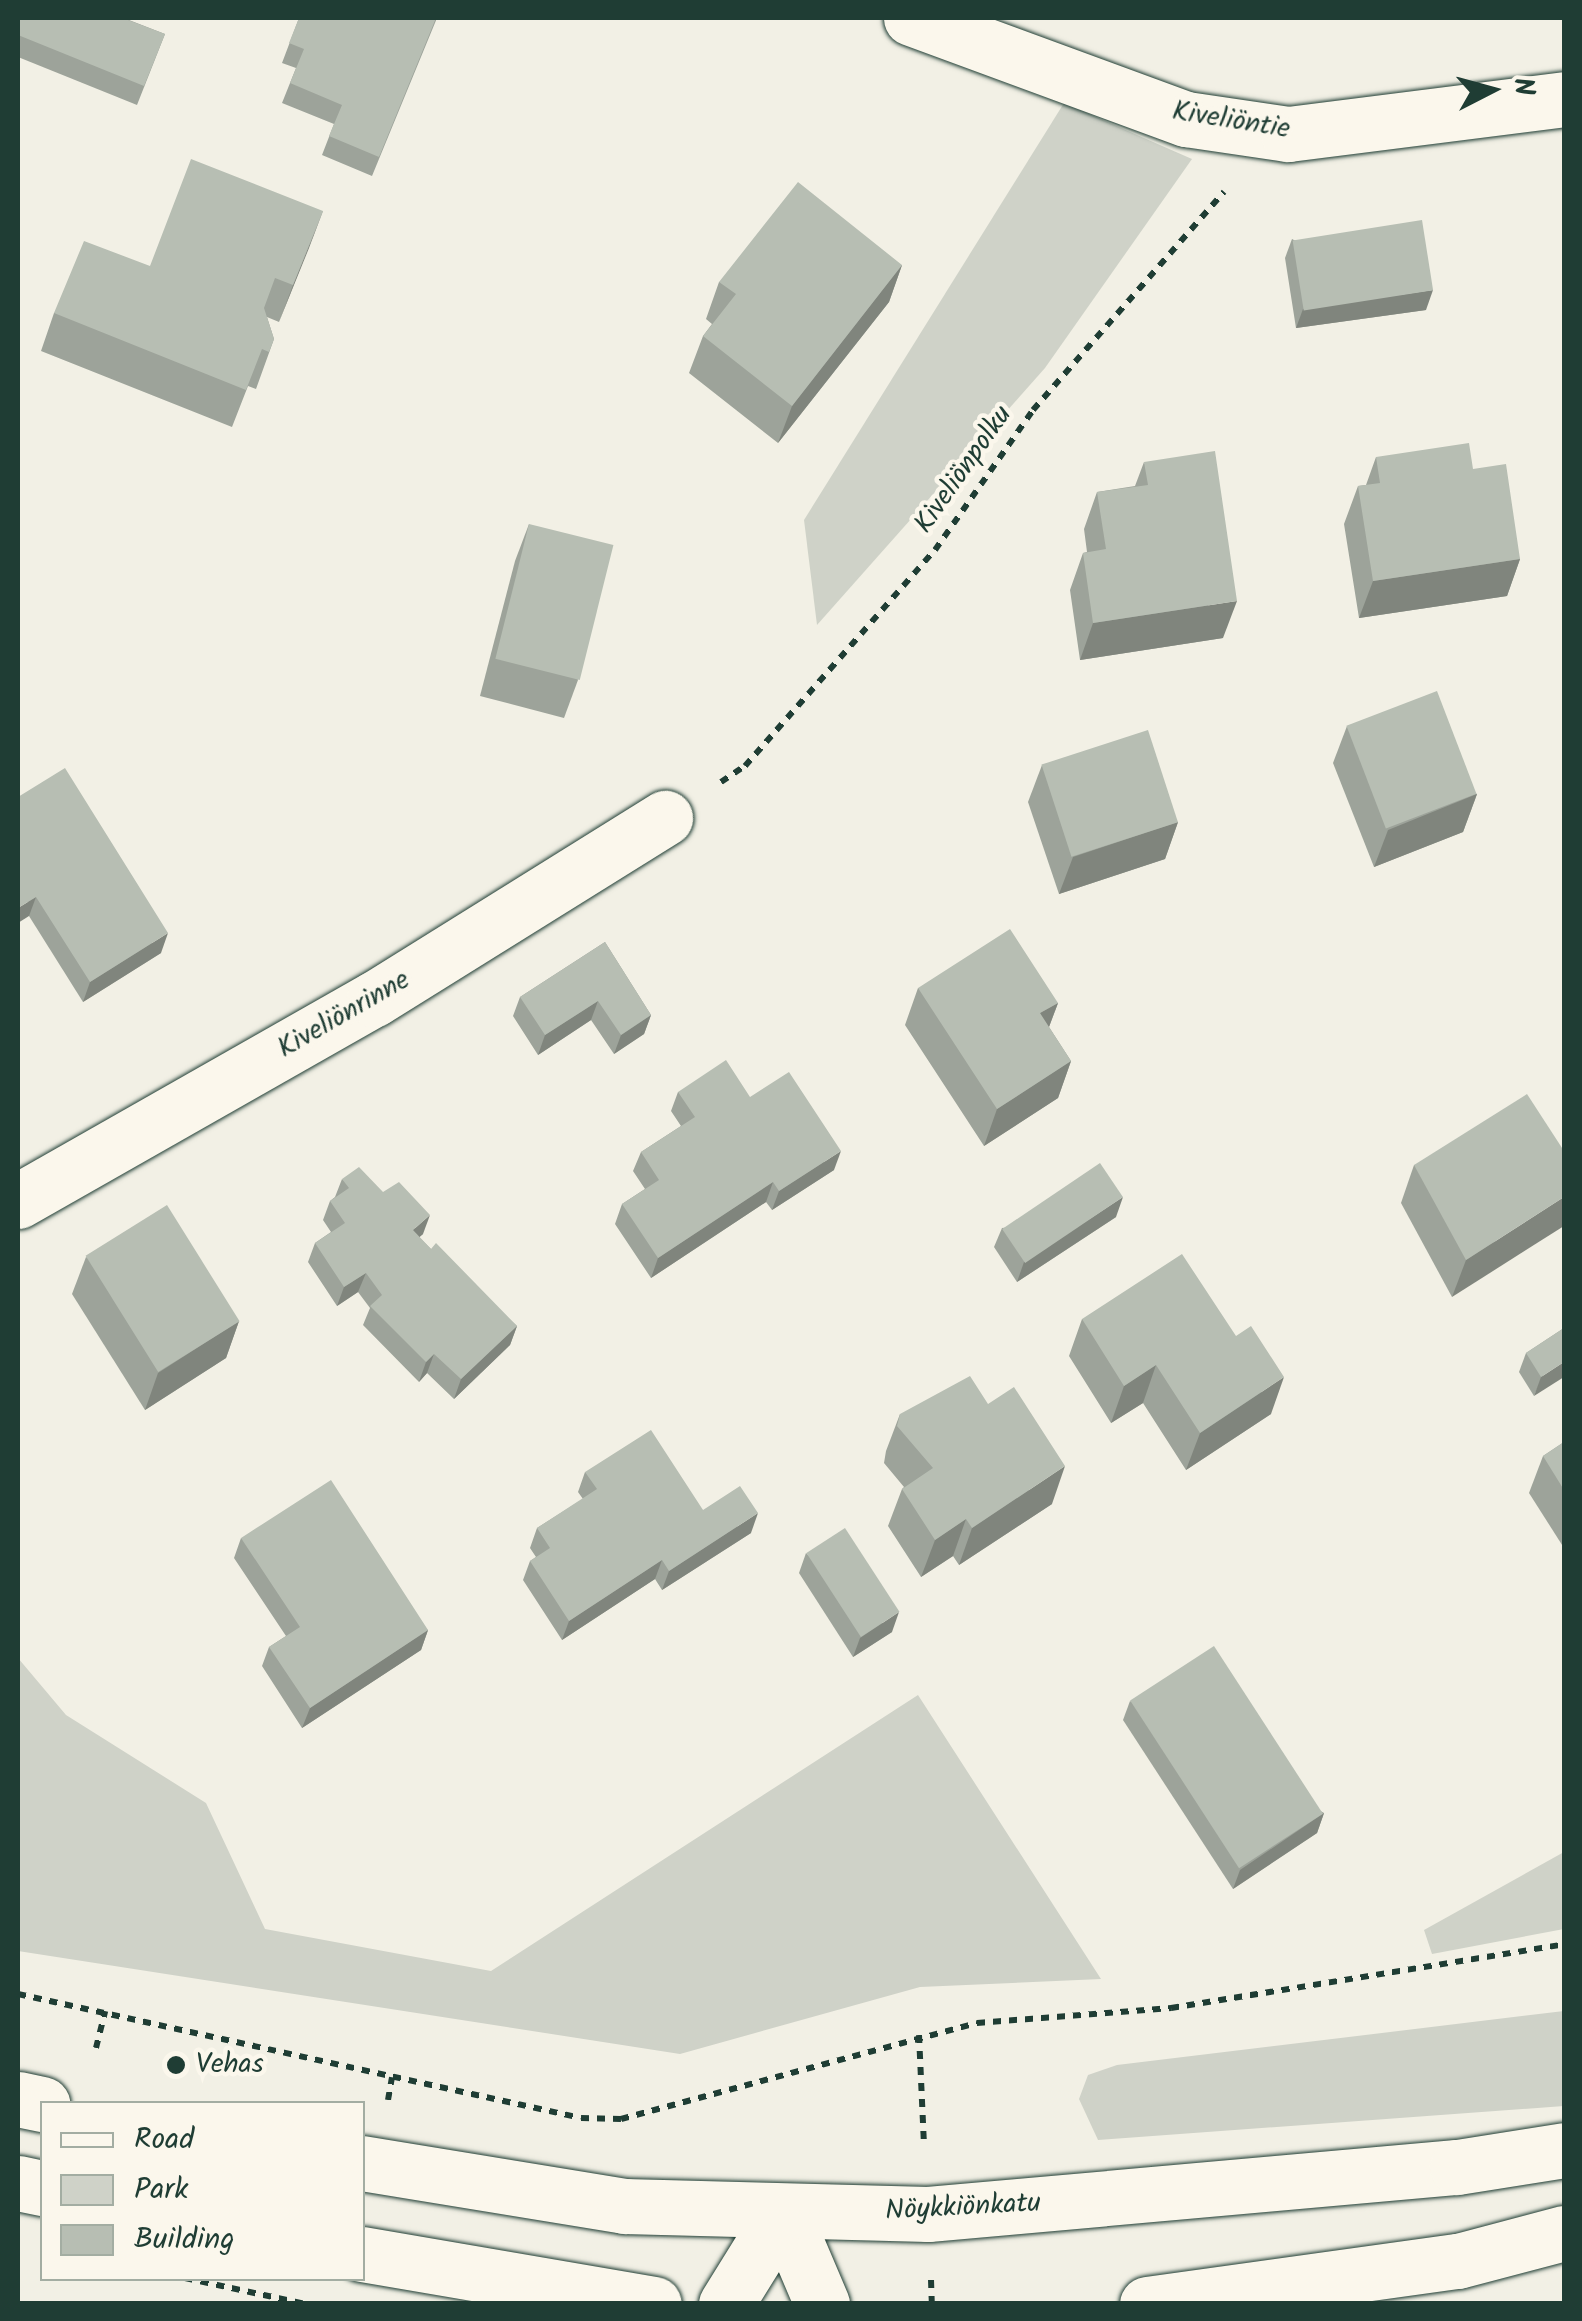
<!DOCTYPE html>
<meta charset="utf-8">
<style>
body{margin:0}
#map{position:relative;width:1582px;height:2321px;overflow:hidden;background:#f2f0e5;font-family:Kalam,sans-serif}
div>[style]{position:absolute}
.green>*{inset:0;background:#cfd2c8}
.path>*{height:6px;margin-top:-3px;transform-origin:0;background:repeating-linear-gradient(90deg,#1f3d34 0 8px,transparent 0 16px)}
.roads{filter:drop-shadow(0 0 2px #1f3d34) drop-shadow(0 0 2px #1f3d34)}
.minor>*{height:55px;margin:-27.5px;padding:0 27.5px;transform-origin:27.5px;border-radius:27.5px;background:#fbf7ec}
.tertiary>*{height:55px;margin:-27.5px;padding:0 27.5px;transform-origin:27.5px;border-radius:27.5px;background:#fbf7ec}
.primary>*{height:55px;margin:-27.5px;padding:0 27.5px;transform-origin:27.5px;border-radius:27.5px;background:#fbf7ec}
.wall>*{inset:0;background:#9da39a}
.shaded-wall>*{inset:0;background:#80857d}
.building>*{inset:0;background:#b7beb3;transform-origin:0 0}
.dots>*{width:28px;height:28px;translate:-50% -50%;box-sizing:border-box;border:5px solid #fbf7ec;border-radius:50%}
span{translate:-50% -50%;white-space:nowrap;text-align:center;line-height:1.15;-webkit-text-stroke:9px #fbf7ec;paint-order:stroke}
.street-label{font-size:28px;color:#1f3d34}
.poi-label{font-size:28px;color:#1f3d34}
.left{translate:0 -50%;text-align:left}
.frame{position:absolute;inset:0;border:20px solid #1f3d34;pointer-events:none}
.legend{position:absolute;left:40px;top:2101px;width:325px;height:180px;box-sizing:border-box;background:#fbf7ec;border:2px solid #a3ada2;margin:0;padding:12px 18px;list-style:none;font-size:30px;color:#1f3d34}
.legend li{display:flex;align-items:center;gap:20px;height:50px}
.legend b{width:50px;border:2px solid #a3ada2}
.north{position:absolute;left:1442px;top:40px;width:100px;height:100px;-webkit-text-stroke:8px #fbf7ec;paint-order:stroke;rotate:84deg;font-size:28px;font-weight:700;line-height:40px;text-align:center;color:#1f3d34}
.north::after{content:'';display:block;margin:auto;width:35px;height:45px;background:#1f3d34;clip-path:polygon(50% 0,100% 100%,50% 72%,0 100%)}
</style>
<div id="map">
<div class="green">
<div style="clip-path:polygon(1064px 103px,1192px 159px,1045px 368px,817px 625px,804px 520px)"></div>
<div style="clip-path:polygon(18px 1658px,66px 1715px,206px 1803px,265px 1929px,491px 1971px,918px 1695px,1101px 1979px,920px 1987px,680px 2054px,18px 1951px)"></div>
<div style="clip-path:polygon(1564px 1852px,1564px 1929px,1432px 1954px,1424px 1930px)"></div>
<div style="clip-path:polygon(1564px 2011px,1564px 2106px,1098px 2140px,1079px 2099px,1088px 2075px,1117px 2065px)"></div>
</div>
<div class="path">
<div style="left:721px;top:782px;width:29px;rotate:-34deg"></div>
<div style="left:745px;top:766px;width:288px;rotate:-48.7deg"></div>
<div style="left:935px;top:550px;width:171px;rotate:-55deg"></div>
<div style="left:1033px;top:410px;width:290px;rotate:-48.8deg"></div>
<div style="left:18px;top:1994px;width:576px;rotate:12.42deg"></div>
<div style="left:581px;top:2118px;width:40px;rotate:1.4deg"></div>
<div style="left:621px;top:2119px;width:369px;rotate:-15.1deg"></div>
<div style="left:977px;top:2023px;width:195px;rotate:-4.4deg"></div>
<div style="left:1171px;top:2008px;width:398px;rotate:-9.2deg"></div>
<div style="left:919px;top:2035px;width:112px;rotate:87.4deg"></div>
<div style="left:96px;top:2048px;width:38px;rotate:-76deg"></div>
<div style="left:388px;top:2100px;width:23px;rotate:-80deg"></div>
<div style="left:185px;top:2278px;width:123px;rotate:12.2deg"></div>
<div style="left:931px;top:2280px;width:24px;rotate:88deg"></div>
</div>
<div class="roads">
<div class="minor">
<div style="left:911px;top:18px;width:293px;rotate:20.2deg"></div>
<div style="left:1186px;top:119px;width:103px;rotate:8.4deg"></div>
<div style="left:1288px;top:134px;width:278px;rotate:-7.2deg"></div>
<div style="left:18px;top:1201px;width:409px;rotate:-29.6deg"></div>
<div style="left:374px;top:999px;width:343px;rotate:-31.9deg"></div>
</div>
<div class="tertiary">
<div style="left:783px;top:2212px;width:100px;rotate:67deg"></div>
<div style="left:726px;top:2304px;width:108px;rotate:-58.2deg"></div>
</div>
<div class="primary">
<div style="left:18px;top:2099px;width:25px;rotate:12deg"></div>
<div style="left:362px;top:2163px;width:266px;rotate:9.3deg"></div>
<div style="left:624px;top:2206px;width:304px;rotate:1.5deg"></div>
<div style="left:928px;top:2214px;width:531px;rotate:-5.08deg"></div>
<div style="left:1457px;top:2167px;width:108px;rotate:-9deg"></div>
<div style="left:18px;top:2183px;width:25px;rotate:12deg"></div>
<div style="left:362px;top:2254px;width:296px;rotate:9.7deg"></div>
<div style="left:1147px;top:2304px;width:314px;rotate:-7.9deg"></div>
<div style="left:1458px;top:2261px;width:110px;rotate:-14.8deg"></div>
</div>
</div>
<div class="wall">
<div style="clip-path:polygon(18px 18px,129px 20px,165px 34px,137px 105px,18px 57px)"></div>
<div style="clip-path:polygon(299px 18px,437px 18px,372px 176px,322px 155px,334px 124px,282px 103px,296px 68px,282px 63px)"></div>
<div style="clip-path:polygon(323px 211px,279px 322px,267px 317px,274px 339px,256px 389px,248px 386px,232px 427px,41px 351px,54px 313px)"></div>
<div style="clip-path:polygon(1292px 239px,1426px 310px,1296px 328px,1285px 258px)"></div>
<div style="clip-path:polygon(902px 265px,889px 302px,778px 443px,689px 373px,703px 336px,712px 324px,706px 319px,719px 282px)"></div>
<div style="clip-path:polygon(1376px 457px,1473px 469px,1520px 559px,1507px 596px,1359px 618px,1344px 524px,1358px 486px,1366px 485px)"></div>
<div style="clip-path:polygon(1144px 462px,1223px 638px,1080px 660px,1070px 590px,1083px 553px,1087px 552px,1084px 529px,1097px 492px,1135px 486px)"></div>
<div style="clip-path:polygon(529px 524px,578px 680px,564px 718px,480px 696px,515px 561px)"></div>
<div style="clip-path:polygon(1347px 726px,1477px 794px,1463px 832px,1374px 867px,1333px 763px)"></div>
<div style="clip-path:polygon(1042px 765px,1178px 822px,1165px 859px,1059px 894px,1028px 802px)"></div>
<div style="clip-path:polygon(18px 797px,161px 953px,83px 1002px,29px 916px)"></div>
<div style="clip-path:polygon(605px 942px,651px 1015px,644px 1034px,614px 1054px,591px 1020px,538px 1055px,513px 1016px,520px 997px)"></div>
<div style="clip-path:polygon(918px 988px,1058px 1003px,1049px 1027px,1071px 1061px,1058px 1098px,984px 1146px,905px 1025px)"></div>
<div style="clip-path:polygon(678px 1092px,750px 1097px,834px 1170px,772px 1210px,766px 1202px,651px 1278px,615px 1224px,622px 1204px,645px 1189px,633px 1171px,641px 1152px,681px 1126px,671px 1111px)"></div>
<div style="clip-path:polygon(1564px 1151px,1452px 1297px,1401px 1203px,1414px 1165px)"></div>
<div style="clip-path:polygon(342px 1179px,423px 1234px,419px 1237px,431px 1249px,517px 1326px,510px 1345px,454px 1399px,427px 1373px,419px 1382px,363px 1325px,370px 1308px,358px 1292px,337px 1306px,308px 1262px,315px 1243px,331px 1232px,323px 1220px,330px 1201px,335px 1197px)"></div>
<div style="clip-path:polygon(1116px 1217px,1017px 1282px,994px 1247px,1002px 1228px)"></div>
<div style="clip-path:polygon(86px 1257px,239px 1321px,226px 1358px,145px 1410px,72px 1294px)"></div>
<div style="clip-path:polygon(1082px 1319px,1236px 1336px,1271px 1414px,1186px 1470px,1143px 1403px,1111px 1423px,1069px 1356px)"></div>
<div style="clip-path:polygon(1564px 1328px,1534px 1396px,1519px 1372px,1526px 1353px)"></div>
<div style="clip-path:polygon(900px 1414px,1052px 1504px,959px 1565px,953px 1556px,921px 1577px,888px 1526px,902px 1489px,904px 1487px,884px 1463px,886px 1451px)"></div>
<div style="clip-path:polygon(1564px 1442px,1564px 1548px,1529px 1493px,1543px 1456px)"></div>
<div style="clip-path:polygon(585px 1472px,703px 1510px,751px 1533px,662px 1590px,655px 1579px,562px 1640px,523px 1580px,530px 1561px,536px 1557px,530px 1548px,537px 1528px,583px 1499px,578px 1492px)"></div>
<div style="clip-path:polygon(241px 1538px,428px 1630px,421px 1650px,302px 1728px,262px 1666px,269px 1647px,286px 1636px,234px 1558px)"></div>
<div style="clip-path:polygon(806px 1553px,892px 1632px,853px 1657px,799px 1573px)"></div>
<div style="clip-path:polygon(1130px 1701px,1324px 1813px,1317px 1833px,1233px 1889px,1123px 1720px)"></div>
</div>
<div class="shaded-wall">
<div style="clip-path:polygon(323px 211px,309px 248px,279px 322px,293px 285px)"></div>
<div style="clip-path:polygon(902px 265px,889px 302px,778px 443px,792px 406px)"></div>
<div style="clip-path:polygon(1433px 290px,1426px 310px,1296px 328px,1303px 309px)"></div>
<div style="clip-path:polygon(1520px 559px,1507px 596px,1359px 618px,1373px 581px)"></div>
<div style="clip-path:polygon(1237px 601px,1223px 638px,1080px 660px,1093px 623px)"></div>
<div style="clip-path:polygon(1477px 794px,1463px 832px,1374px 867px,1388px 830px)"></div>
<div style="clip-path:polygon(1178px 822px,1165px 859px,1059px 894px,1073px 857px)"></div>
<div style="clip-path:polygon(36px 897px,29px 916px,18px 923px,18px 908px)"></div>
<div style="clip-path:polygon(168px 933px,161px 953px,83px 1002px,90px 982px)"></div>
<div style="clip-path:polygon(598px 1001px,591px 1020px,538px 1055px,545px 1035px)"></div>
<div style="clip-path:polygon(1058px 1003px,1044px 1040px,1040px 1013px)"></div>
<div style="clip-path:polygon(651px 1015px,644px 1034px,614px 1054px,621px 1035px)"></div>
<div style="clip-path:polygon(1071px 1061px,1058px 1098px,984px 1146px,997px 1109px)"></div>
<div style="clip-path:polygon(841px 1151px,834px 1170px,772px 1210px,779px 1191px)"></div>
<div style="clip-path:polygon(773px 1182px,766px 1202px,651px 1278px,658px 1258px)"></div>
<div style="clip-path:polygon(1123px 1197px,1116px 1217px,1017px 1282px,1024px 1262px)"></div>
<div style="clip-path:polygon(1564px 1197px,1564px 1226px,1452px 1297px,1466px 1260px)"></div>
<div style="clip-path:polygon(430px 1215px,423px 1234px,405px 1250px,413px 1230px)"></div>
<div style="clip-path:polygon(366px 1273px,358px 1292px,337px 1306px,344px 1287px)"></div>
<div style="clip-path:polygon(239px 1321px,226px 1358px,145px 1410px,158px 1373px)"></div>
<div style="clip-path:polygon(517px 1326px,510px 1345px,454px 1399px,461px 1379px)"></div>
<div style="clip-path:polygon(434px 1354px,427px 1373px,419px 1382px,426px 1362px)"></div>
<div style="clip-path:polygon(1564px 1362px,1564px 1377px,1534px 1396px,1541px 1377px)"></div>
<div style="clip-path:polygon(1156px 1365px,1143px 1403px,1111px 1423px,1124px 1386px)"></div>
<div style="clip-path:polygon(1284px 1377px,1271px 1414px,1186px 1470px,1200px 1433px)"></div>
<div style="clip-path:polygon(1065px 1466px,1052px 1504px,959px 1565px,972px 1528px)"></div>
<div style="clip-path:polygon(758px 1513px,751px 1533px,662px 1590px,669px 1571px)"></div>
<div style="clip-path:polygon(966px 1519px,953px 1556px,921px 1577px,935px 1540px)"></div>
<div style="clip-path:polygon(662px 1560px,655px 1579px,562px 1640px,569px 1621px)"></div>
<div style="clip-path:polygon(899px 1612px,892px 1632px,853px 1657px,860px 1638px)"></div>
<div style="clip-path:polygon(428px 1630px,421px 1650px,302px 1728px,310px 1708px)"></div>
<div style="clip-path:polygon(1324px 1813px,1317px 1833px,1233px 1889px,1240px 1870px)"></div>
</div>
<div class="building">
<div style="clip-path:polygon(18px 18px,129px 18px,128px 20px,165px 34px,144px 86px,18px 35px)"></div>
<div style="clip-path:polygon(299px 18px,436px 18px,379px 157px,329px 136px,342px 105px,290px 83px,304px 49px,289px 43px)"></div>
<div style="clip-path:polygon(191px 159px,323px 211px,293px 285px,275px 278px,264px 308px,274px 339px,269px 352px,262px 349px,246px 390px,54px 313px,84px 241px,150px 266px)"></div>
<div style="clip-path:polygon(798px 182px,902px 265px,792px 406px,703px 336px,736px 294px,719px 282px)"></div>
<div style="left:1422px;top:220px;width:71px;height:131px;rotate:81deg"></div>
<div style="clip-path:polygon(1469px 443px,1473px 469px,1506px 464px,1520px 559px,1373px 581px,1358px 486px,1380px 483px,1376px 457px)"></div>
<div style="clip-path:polygon(1215px 451px,1237px 601px,1093px 623px,1083px 553px,1106px 549px,1097px 492px,1148px 485px,1144px 462px)"></div>
<div style="left:529px;top:524px;width:87px;height:139px;rotate:14deg"></div>
<div style="left:1437px;top:691px;width:110px;height:97px;rotate:69deg"></div>
<div style="left:1148px;top:730px;width:97px;height:112px;rotate:72deg"></div>
<div style="clip-path:polygon(65px 768px,168px 933px,90px 982px,36px 897px,18px 908px,18px 797px)"></div>
<div style="clip-path:polygon(1010px 929px,1058px 1003px,1040px 1013px,1071px 1061px,997px 1109px,918px 988px)"></div>
<div style="clip-path:polygon(605px 942px,651px 1015px,621px 1035px,598px 1001px,545px 1035px,520px 997px)"></div>
<div style="clip-path:polygon(726px 1060px,750px 1097px,789px 1072px,841px 1151px,779px 1191px,773px 1182px,658px 1258px,622px 1204px,659px 1180px,641px 1152px,695px 1117px,678px 1092px)"></div>
<div style="clip-path:polygon(1527px 1094px,1564px 1151px,1564px 1197px,1466px 1260px,1414px 1165px)"></div>
<div style="left:1100px;top:1163px;width:41px;height:118px;rotate:56deg"></div>
<div style="clip-path:polygon(359px 1167px,383px 1192px,399px 1182px,430px 1215px,413px 1230px,431px 1249px,436px 1243px,517px 1326px,461px 1379px,434px 1354px,426px 1362px,370px 1306px,382px 1295px,366px 1273px,344px 1287px,315px 1243px,345px 1223px,330px 1201px,349px 1188px,342px 1179px)"></div>
<div style="left:167px;top:1205px;width:137px;height:96px;rotate:58deg"></div>
<div style="clip-path:polygon(1182px 1254px,1236px 1336px,1251px 1326px,1284px 1377px,1200px 1433px,1156px 1365px,1124px 1386px,1082px 1319px)"></div>
<div style="clip-path:polygon(1564px 1328px,1564px 1362px,1541px 1377px,1526px 1353px)"></div>
<div style="clip-path:polygon(970px 1376px,988px 1404px,1014px 1387px,1065px 1466px,972px 1528px,966px 1519px,935px 1540px,902px 1489px,933px 1468px,897px 1426px,900px 1414px)"></div>
<div style="clip-path:polygon(651px 1430px,703px 1510px,740px 1486px,758px 1513px,669px 1571px,662px 1560px,569px 1621px,530px 1561px,550px 1548px,537px 1528px,597px 1489px,585px 1472px)"></div>
<div style="clip-path:polygon(1564px 1442px,1564px 1490px,1543px 1456px)"></div>
<div style="clip-path:polygon(331px 1480px,428px 1630px,310px 1708px,269px 1647px,300px 1627px,241px 1538px)"></div>
<div style="left:845px;top:1528px;width:100px;height:46px;rotate:57deg"></div>
<div style="left:1214px;top:1646px;width:200px;height:100px;rotate:57deg"></div>
</div>
<div class="dots">
<div style="left:176px;top:2065px;background:#1f3d34"></div>
</div>
<div class="street-label">
<span style="left:1231px;top:121px;rotate:9deg">Kiveliöntie</span>
<span style="left:964px;top:470px;rotate:-55deg">Kiveliönpolku</span>
<span style="left:344px;top:1015px;rotate:-30deg">Kiveliönrinne</span>
<span style="left:963px;top:2208px;rotate:-3deg">Nöykkiönkatu</span>
</div>
<div class="poi-label">
<span class="left" style="left:196px;top:2065px">Vehas</span>
</div>
<div class="frame"></div>
<ul class="legend">
<li><b style="height:12px;background:#fbf7ec"></b>Road</li>
<li><b style="height:28px;background:#cfd2c8"></b>Park</li>
<li><b style="height:28px;background:#b7beb3"></b>Building</li>
</ul>
<div class="north">N</div>
</div>
